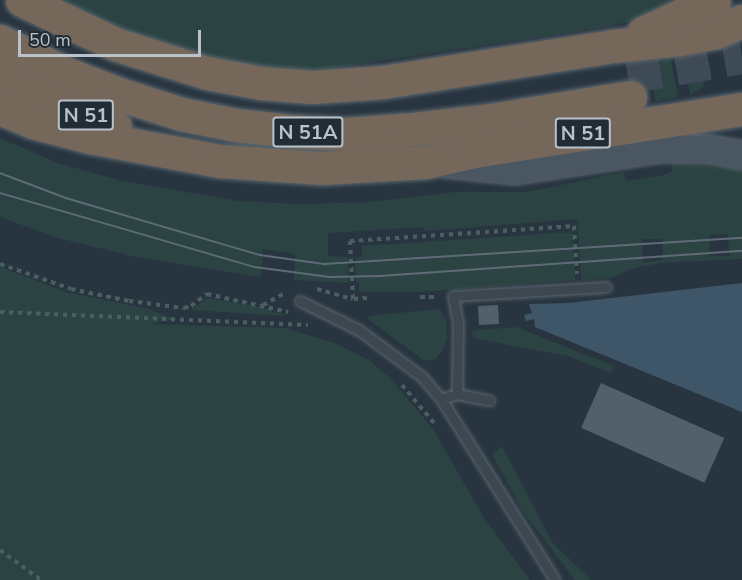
<!DOCTYPE html>
<style>
body{margin:0}
#map{position:relative;width:742px;height:580px;overflow:hidden;background:#283540;font-family:"Nunito Sans",sans-serif}
div>[style]{position:absolute}
.green>*{inset:0;background:#2b4342;transform-origin:0 0}
.water>*{inset:0;background:#3f5568}
.building>*{inset:0;background:#51606b;transform-origin:0 0}
.highway-tunnel>*{height:33px;margin-top:-16.5px;transform-origin:0;background:repeating-linear-gradient(90deg,#3e4a55 0 33px,transparent 0 49px)}
.path>*{height:4px;margin-top:-2px;transform-origin:0;background:repeating-linear-gradient(90deg,#4a5f5f 0 4.5px,transparent 0 9px)}
.roads{filter:drop-shadow(0 0 2px #5a656d) drop-shadow(0 0 2px #5a656d)}
.lane>*{height:9px;margin:-4.5px;padding:0 4.5px;transform-origin:4.5px;border-radius:4.5px;background:#3c4750}
.secondary>*{height:27px;margin:-13.5px;padding:0 13.5px;transform-origin:13.5px;border-radius:13.5px;background:#4a5763}
.highway>*{height:33px;margin:-16.5px;padding:0 16.5px;transform-origin:16.5px;border-radius:16.5px;background:#75675a}
.tram>*{height:1.5px;margin:-0.75px;padding:0 0.75px;transform-origin:0.75px;border-radius:0.75px;background:#5e6b77}
span{translate:-50% -50%;white-space:nowrap;text-align:center;line-height:1.15;-webkit-text-stroke:4.5px #212c35;paint-order:stroke}
.shield-label span{padding:2px 4px;background:#212c35;border:2px solid;border-radius:4px;-webkit-text-stroke-width:0}
.shield-label{font-size:20px;color:#b9c2ca;font-weight:700}
.scale{position:absolute;left:18px;top:30px;width:183px;height:27px;box-sizing:border-box;border:3px solid #b9c2ca;border-top:0;padding-left:8px;font-size:18px;line-height:21px;white-space:nowrap;color:#b9c2ca;-webkit-text-stroke:4px #212c35;paint-order:stroke}
</style>
<div id="map">
<div class="green">
<div style="clip-path:polygon(49px 0,690px 0,639px 20px,593px 29px,307px 72px,241px 64px,168px 48px)"></div>
<div style="clip-path:polygon(683px 54px,698px 57px,707px 71px,703px 87px,690px 95px)"></div>
<div style="left:670px;top:55px;width:43px;height:23px;rotate:79deg"></div>
<div style="clip-path:polygon(evenodd,0 138px,58px 163px,122px 181px,239px 201px,302px 204px,370px 202px,455px 192px,526px 192px,624px 172px,626px 181px,664px 175px,672px 171px,671px 164px,725px 167px,742px 171px,742px 259px,660px 263px,634px 268px,610px 278px,581px 280px,577px 219px,425px 231px,424px 227px,328px 233px,328px 256px,348px 257px,348px 283px,294px 280px,295px 254px,263px 249px,261px 277px,136px 257px,58px 238px,0 217px,0 138px,727px 234px,730px 256px,710px 256px,709px 235px,727px 234px,0 138px,642px 239px,662px 239px,663px 260px,643px 263px,642px 239px)"></div>
<div style="clip-path:polygon(572px 232px,575px 280px,420px 292px,359px 292px,359px 283px,356px 283px,355px 258px,362px 256px,362px 246px)"></div>
<div style="clip-path:polygon(0 267px,69px 293px,145px 308px,175px 319px,150px 324px,285px 328px,335px 343px,369px 360px,390px 378px,433px 429px,484px 518px,530px 580px,0 580px)"></div>
<div style="clip-path:polygon(207px 298px,256px 306px,288px 316px,191px 310px)"></div>
<div style="clip-path:polygon(439px 309px,446px 319px,447px 338px,444px 348px,436px 359px,425px 361px,369px 320px,368px 316px)"></div>
<div style="clip-path:polygon(516px 327px,614px 366px,611px 373px,568px 356px,476px 339px,470px 331px)"></div>
<div style="clip-path:polygon(502px 446px,552px 542px,591px 580px,575px 580px,523px 512px,492px 454px)"></div>
</div>
<div class="water">
<div style="clip-path:polygon(742px 283px,742px 412px,535px 327px,534px 319px,526px 321px,524px 315px,532px 313px,529px 304px,568px 303px)"></div>
</div>
<div class="building">
<div style="left:498px;top:305px;width:19px;height:20px;rotate:87deg"></div>
<div style="left:601px;top:383px;width:135px;height:49px;rotate:24deg"></div>
</div>
<div class="highway-tunnel">
<div style="left:628px;top:77px;width:116px;rotate:-10deg"></div>
</div>
<div class="path">
<div style="left:0;top:264px;width:75px;rotate:19.4deg"></div>
<div style="left:71px;top:289px;width:59px;rotate:11.7deg"></div>
<div style="left:129px;top:301px;width:55px;rotate:7.3deg"></div>
<div style="left:184px;top:308px;width:7px;rotate:-16deg"></div>
<div style="left:191px;top:306px;width:20px;rotate:-37deg"></div>
<div style="left:207px;top:294px;width:83px;rotate:12.5deg"></div>
<div style="left:317px;top:289px;width:37px;rotate:16deg"></div>
<div style="left:420px;top:297px;width:18px"></div>
<div style="left:367px;top:298px;width:14px;rotate:176deg"></div>
<div style="left:353px;top:299px;width:58px;rotate:-93deg"></div>
<div style="left:350px;top:241px;width:225px;rotate:-3.8deg"></div>
<div style="left:574px;top:226px;width:48px;rotate:86.4deg"></div>
<div style="left:263px;top:305px;width:25px;rotate:-29deg"></div>
<div style="left:0;top:312px;width:308px;rotate:2.4deg"></div>
<div style="left:402px;top:385px;width:50px;rotate:49.9deg"></div>
<div style="left:0;top:550px;width:51px;rotate:36.2deg"></div>
</div>
<div class="roads">
<div class="lane">
<div style="left:300px;top:301px;width:66px;rotate:26.2deg"></div>
<div style="left:359px;top:330px;width:79px;rotate:36.7deg"></div>
<div style="left:422px;top:377px;width:29px;rotate:49deg"></div>
<div style="left:441px;top:399px;width:214px;rotate:57.8deg"></div>
<div style="left:457px;top:394px;width:70px;rotate:-89.2deg"></div>
<div style="left:458px;top:324px;width:28px;rotate:-100deg"></div>
<div style="left:453px;top:296px;width:153px;rotate:-3.4deg"></div>
<div style="left:441px;top:399px;width:17px;rotate:-17deg"></div>
<div style="left:457px;top:394px;width:33px;rotate:11deg"></div>
</div>
<div class="secondary">
<div style="left:445px;top:163px;width:70px;rotate:5.7deg"></div>
<div style="left:515px;top:170px;width:148px;rotate:-8.6deg"></div>
<div style="left:661px;top:148px;width:48px;rotate:1.2deg"></div>
<div style="left:709px;top:149px;width:34px;rotate:10deg"></div>
</div>
<div class="highway">
<div style="left:22px;top:0;width:103px;rotate:25.3deg"></div>
<div style="left:115px;top:44px;width:96px;rotate:17.5deg"></div>
<div style="left:207px;top:73px;width:55px;rotate:10.5deg"></div>
<div style="left:261px;top:83px;width:51px;rotate:4.5deg"></div>
<div style="left:312px;top:87px;width:71px;rotate:-4deg"></div>
<div style="left:383px;top:82px;width:233px;rotate:-8.9deg"></div>
<div style="left:613px;top:46px;width:67px;rotate:-6deg"></div>
<div style="left:680px;top:39px;width:37px;rotate:-11deg"></div>
<div style="left:716px;top:32px;width:28px;rotate:-23deg"></div>
<div style="left:643px;top:33px;width:78px;rotate:-24.9deg"></div>
<div style="left:0;top:41px;width:75px;rotate:26.2deg"></div>
<div style="left:67px;top:74px;width:59px;rotate:20.9deg"></div>
<div style="left:122px;top:95px;width:62px;rotate:17.9deg"></div>
<div style="left:181px;top:114px;width:56px;rotate:11.3deg"></div>
<div style="left:236px;top:125px;width:54px;rotate:6.3deg"></div>
<div style="left:290px;top:131px;width:55px;rotate:3.1deg"></div>
<div style="left:345px;top:134px;width:69px;rotate:-4.1deg"></div>
<div style="left:414px;top:129px;width:78px;rotate:-6.7deg"></div>
<div style="left:491px;top:120px;width:141px;rotate:-9.4deg"></div>
<div style="left:0;top:73px;width:30px;rotate:30deg"></div>
<div style="left:26px;top:88px;width:97px;rotate:23.7deg"></div>
<div style="left:0;top:108px;width:36px;rotate:23deg"></div>
<div style="left:33px;top:122px;width:59px;rotate:14.7deg"></div>
<div style="left:90px;top:137px;width:132px;rotate:10.5deg"></div>
<div style="left:220px;top:161px;width:102px;rotate:3.9deg"></div>
<div style="left:322px;top:168px;width:104px;rotate:-3.3deg"></div>
<div style="left:426px;top:162px;width:49px;rotate:-12.9deg"></div>
<div style="left:474px;top:151px;width:271px;rotate:-8.9deg"></div>
</div>
</div>
<div class="tram">
<div style="left:0;top:173px;width:71px;rotate:20.7deg"></div>
<div style="left:66px;top:198px;width:202px;rotate:16.4deg"></div>
<div style="left:260px;top:255px;width:66px;rotate:7.9deg"></div>
<div style="left:325px;top:264px;width:418px;rotate:-3.6deg"></div>
<div style="left:0;top:193px;width:266px;rotate:16.2deg"></div>
<div style="left:255px;top:267px;width:75px;rotate:7.7deg"></div>
<div style="left:329px;top:277px;width:51px;rotate:-1.1deg"></div>
<div style="left:380px;top:276px;width:363px;rotate:-4deg"></div>
</div>
<div class="shield-label">
<span style="left:86px;top:115px">N 51</span>
<span style="left:308px;top:132px">N 51A</span>
<span style="left:583px;top:133px">N 51</span>
</div>
<div class="scale">50 m</div>
</div>
